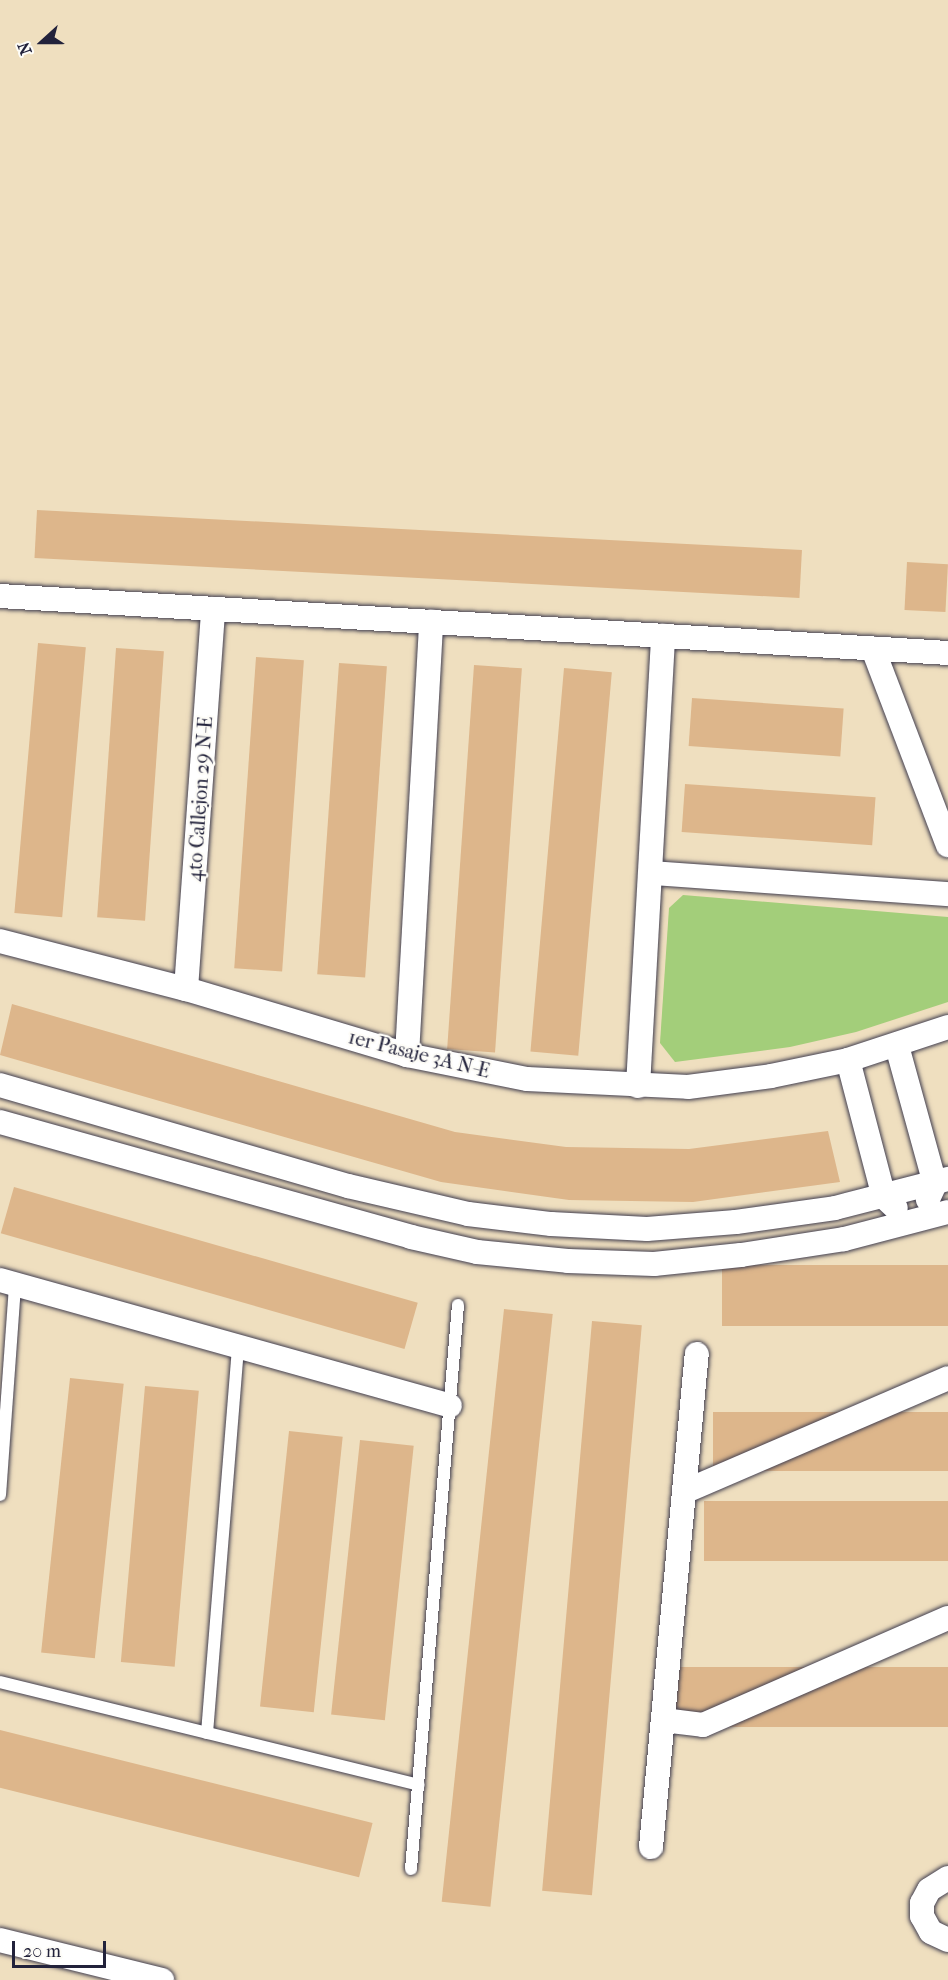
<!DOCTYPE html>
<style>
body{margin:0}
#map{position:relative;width:948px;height:1980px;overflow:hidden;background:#efdfbf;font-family:"IM FELL French Canon",serif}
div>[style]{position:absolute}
.green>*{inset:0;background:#a3ce7a}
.building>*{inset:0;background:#ddb68b;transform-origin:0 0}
.roads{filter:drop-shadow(0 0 2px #413e4f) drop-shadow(0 0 2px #413e4f)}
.service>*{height:12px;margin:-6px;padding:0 6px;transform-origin:6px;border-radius:6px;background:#fff}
.minor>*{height:24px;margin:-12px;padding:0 12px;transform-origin:12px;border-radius:12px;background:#fff}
span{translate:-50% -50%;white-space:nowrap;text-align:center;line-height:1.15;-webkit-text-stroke:4.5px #fdfcf7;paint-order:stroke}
.street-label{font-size:20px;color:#22223b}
.north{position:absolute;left:12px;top:12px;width:60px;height:60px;-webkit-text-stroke:4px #fdfcf7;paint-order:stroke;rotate:249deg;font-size:16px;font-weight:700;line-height:24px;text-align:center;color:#22223b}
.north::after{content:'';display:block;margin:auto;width:21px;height:27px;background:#22223b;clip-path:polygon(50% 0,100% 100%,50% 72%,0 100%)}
.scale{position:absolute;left:12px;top:1941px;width:94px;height:27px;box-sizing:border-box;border:3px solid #22223b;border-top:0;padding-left:8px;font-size:18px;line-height:21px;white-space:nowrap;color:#22223b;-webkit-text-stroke:4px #fdfcf7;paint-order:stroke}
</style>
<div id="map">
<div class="green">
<div style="clip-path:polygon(683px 895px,948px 917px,948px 1002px,856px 1032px,790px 1047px,675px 1062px,660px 1043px,669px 908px)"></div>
</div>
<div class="building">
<div style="left:37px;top:510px;width:766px;height:48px;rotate:3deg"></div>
<div style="left:907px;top:562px;width:41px;height:48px;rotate:3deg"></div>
<div style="left:38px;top:643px;width:48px;height:271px;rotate:5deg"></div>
<div style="left:116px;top:648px;width:48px;height:270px;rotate:4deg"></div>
<div style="left:256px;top:657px;width:48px;height:312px;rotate:4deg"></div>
<div style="left:339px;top:663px;width:48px;height:312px;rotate:4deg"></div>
<div style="left:474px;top:665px;width:48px;height:385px;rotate:4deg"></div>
<div style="left:564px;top:668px;width:48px;height:385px;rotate:5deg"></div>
<div style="left:692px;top:698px;width:152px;height:48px;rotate:4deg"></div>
<div style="left:685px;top:784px;width:191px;height:48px;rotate:4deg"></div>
<div style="clip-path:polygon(12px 1004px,455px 1132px,566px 1147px,689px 1149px,828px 1131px,840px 1182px,693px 1202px,569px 1200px,441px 1182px,0 1055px)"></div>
<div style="left:14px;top:1187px;width:420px;height:48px;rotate:16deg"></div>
<div style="left:948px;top:1265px;width:61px;height:226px;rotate:90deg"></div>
<div style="left:504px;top:1309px;width:49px;height:596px;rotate:6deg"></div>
<div style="left:592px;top:1321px;width:50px;height:572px;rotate:5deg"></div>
<div style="left:70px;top:1378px;width:54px;height:276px;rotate:6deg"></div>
<div style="left:145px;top:1386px;width:54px;height:277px;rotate:5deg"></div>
<div style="left:948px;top:1412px;width:59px;height:235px;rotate:90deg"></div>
<div style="left:289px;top:1431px;width:54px;height:277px;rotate:6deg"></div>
<div style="left:360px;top:1440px;width:54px;height:276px;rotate:6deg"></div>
<div style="left:948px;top:1501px;width:60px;height:244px;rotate:90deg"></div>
<div style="left:948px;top:1667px;width:60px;height:283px;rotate:90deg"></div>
<div style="left:0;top:1730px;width:384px;height:56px;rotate:14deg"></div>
</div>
<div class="roads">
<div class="service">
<div style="left:0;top:1495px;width:212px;rotate:-85.9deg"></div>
<div style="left:0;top:1682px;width:431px;rotate:13.8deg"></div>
<div style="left:207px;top:1733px;width:387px;rotate:-85.4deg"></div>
<div style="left:411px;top:1869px;width:566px;rotate:-85.24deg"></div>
</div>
<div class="minor">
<div style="left:0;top:596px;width:950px;rotate:3.44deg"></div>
<div style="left:873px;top:649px;width:210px;rotate:69.1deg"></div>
<div style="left:652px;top:873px;width:297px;rotate:4.1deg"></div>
<div style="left:0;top:941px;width:192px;rotate:14.5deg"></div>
<div style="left:186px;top:989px;width:231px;rotate:16.6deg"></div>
<div style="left:407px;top:1055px;width:122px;rotate:11.3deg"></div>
<div style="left:527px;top:1079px;width:161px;rotate:2.8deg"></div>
<div style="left:688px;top:1087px;width:84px;rotate:-7.5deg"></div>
<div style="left:771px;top:1076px;width:79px;rotate:-11.7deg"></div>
<div style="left:848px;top:1060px;width:105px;rotate:-18.3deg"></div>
<div style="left:186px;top:989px;width:381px;rotate:-85.9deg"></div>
<div style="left:897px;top:1046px;width:143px;rotate:74.6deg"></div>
<div style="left:935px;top:1184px;width:17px;rotate:115deg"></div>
<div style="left:407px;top:1055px;width:434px;rotate:-86.8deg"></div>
<div style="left:848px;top:1060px;width:142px;rotate:75.3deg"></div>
<div style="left:884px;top:1197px;width:16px;rotate:43deg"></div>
<div style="left:0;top:1085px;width:362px;rotate:16.2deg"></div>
<div style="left:348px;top:1186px;width:123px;rotate:13.1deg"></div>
<div style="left:468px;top:1214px;width:84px;rotate:6.9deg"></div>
<div style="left:551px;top:1224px;width:96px;rotate:3deg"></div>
<div style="left:647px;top:1229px;width:89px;rotate:-4.5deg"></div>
<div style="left:736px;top:1222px;width:100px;rotate:-8deg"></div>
<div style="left:835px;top:1208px;width:117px;rotate:-14.4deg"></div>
<div style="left:638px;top:1086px;width:451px;rotate:-86.8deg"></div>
<div style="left:0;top:1122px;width:427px;rotate:15.6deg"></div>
<div style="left:411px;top:1237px;width:68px;rotate:12.8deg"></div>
<div style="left:477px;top:1252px;width:91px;rotate:5.6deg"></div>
<div style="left:568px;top:1261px;width:86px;rotate:2deg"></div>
<div style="left:654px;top:1264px;width:87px;rotate:-5.9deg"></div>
<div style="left:741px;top:1255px;width:104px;rotate:-8.8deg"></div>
<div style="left:844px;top:1239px;width:107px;rotate:-14.6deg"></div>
<div style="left:0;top:1280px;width:467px;rotate:15.6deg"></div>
<div style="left:686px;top:1491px;width:285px;rotate:-23.3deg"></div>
<div style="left:663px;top:1720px;width:40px;rotate:7.1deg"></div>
<div style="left:703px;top:1725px;width:267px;rotate:-23.6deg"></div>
<div style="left:651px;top:1847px;width:495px;rotate:-84.7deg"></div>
<div style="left:948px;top:1878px;width:22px;rotate:148deg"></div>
<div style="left:929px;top:1890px;width:15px;rotate:118deg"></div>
<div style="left:922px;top:1903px;width:13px;rotate:90deg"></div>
<div style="left:922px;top:1916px;width:18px;rotate:61deg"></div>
<div style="left:931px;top:1932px;width:19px;rotate:25deg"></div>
<div style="left:0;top:1940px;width:167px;rotate:13.9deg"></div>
</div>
</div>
<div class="street-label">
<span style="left:200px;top:799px;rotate:-86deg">4to Callejon 29 N-E</span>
<span style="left:419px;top:1054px;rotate:14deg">1er Pasaje 3A N-E</span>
</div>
<div class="north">N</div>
<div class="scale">20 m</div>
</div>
